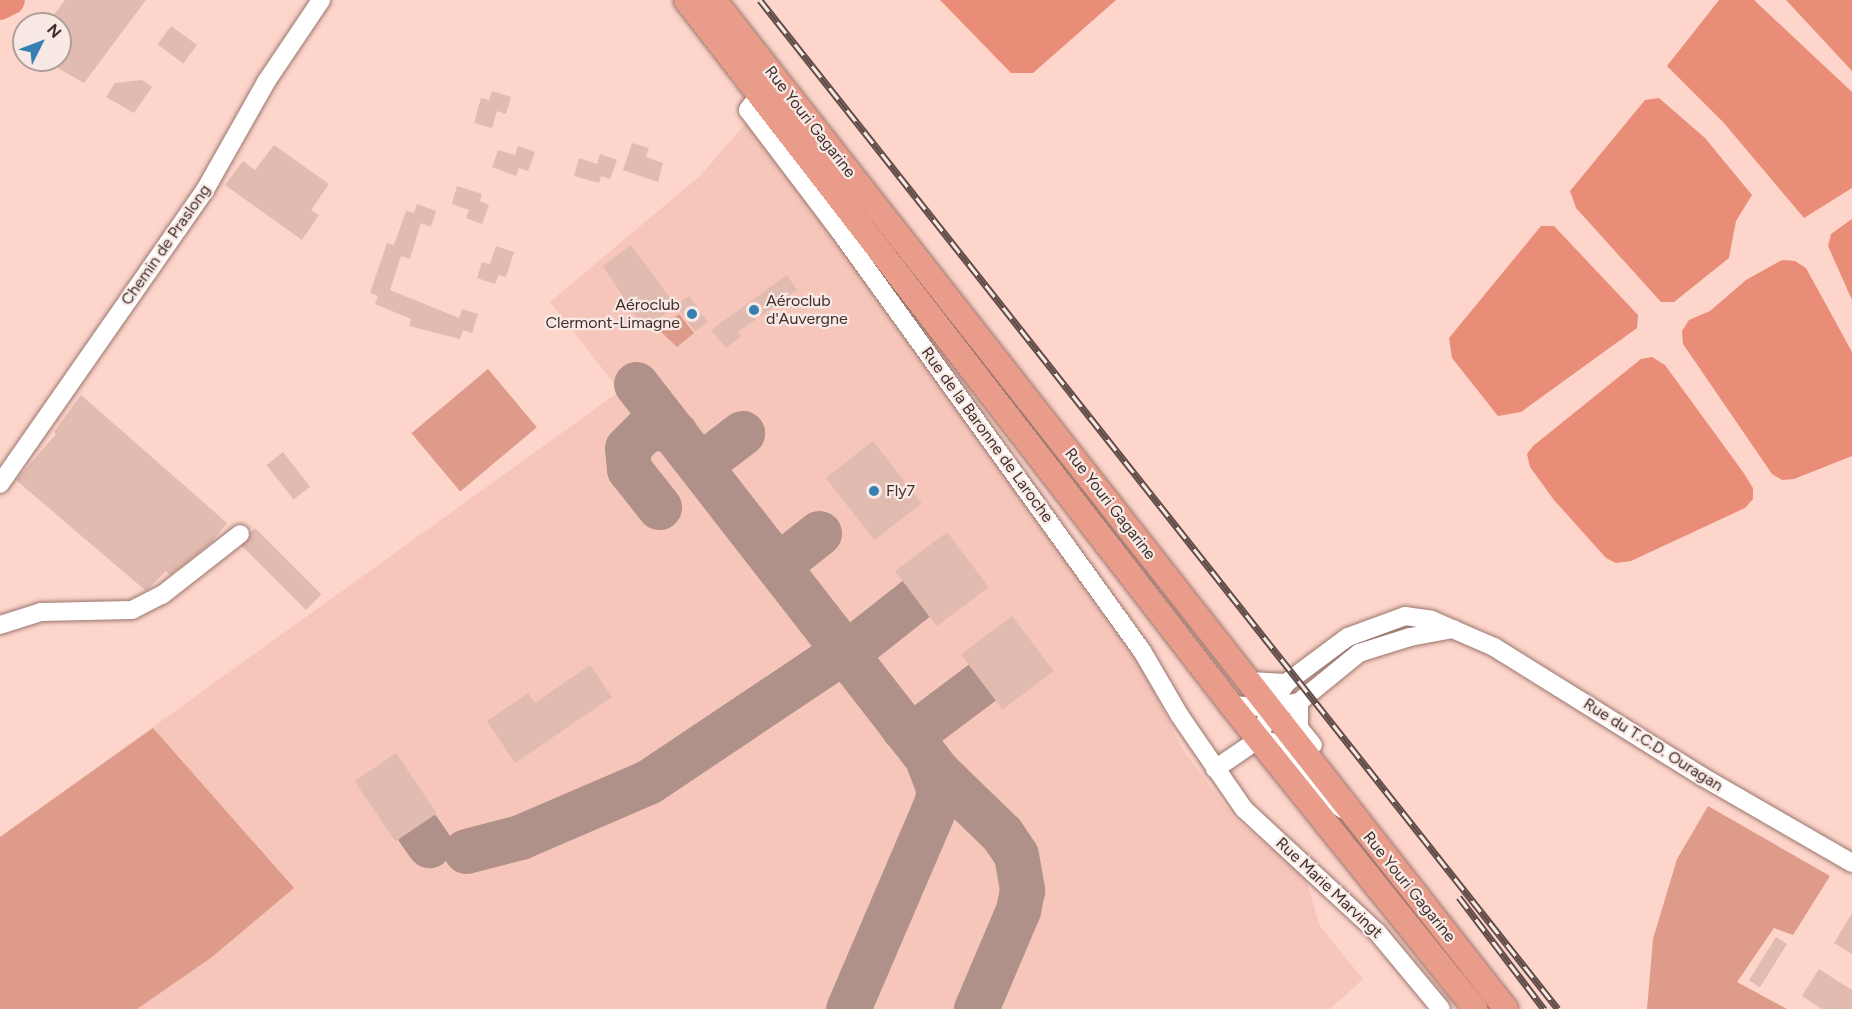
<!DOCTYPE html>
<meta charset="utf-8">
<style>
body{margin:0}
#map{position:relative;width:1852px;height:1009px;overflow:hidden;background:#fdd5cb;font-family:Figtree,sans-serif}
div>[style]{position:absolute}
.built>*{inset:0;background:#f6c6bb}
.green>*{inset:0;background:#df9b8a;transform-origin:0 0}
.water>*{inset:0;background:#e98d78}
.river>*{height:30px;margin:-15px;padding:0 15px;transform-origin:15px;border-radius:15px;background:#e98d78}
.taxiway>*{height:45px;margin:-22.5px;padding:0 22.5px;transform-origin:22.5px;border-radius:22.5px;background:#af918a}
.building>*{inset:0;background:#e1bab0;transform-origin:0 0}
.roads{filter:drop-shadow(0 0 2px #9a766d) drop-shadow(0 0 2px #9a766d)}
.minor>*{height:18px;margin:-9px;padding:0 9px;transform-origin:9px;border-radius:9px;background:#fff}
.major>*{height:24px;margin:-12px;padding:0 12px;transform-origin:12px;border-radius:12px;background:#ea9c8b}
.rail>*{height:7px;margin-top:-3.5px;transform-origin:0;background:repeating-linear-gradient(90deg,#f9e9e5 0 14px,#614d49 0 28px);box-sizing:border-box;border-block:2px solid #614d49}
.dots>*{width:16px;height:16px;translate:-50% -50%;box-sizing:border-box;border:3px solid #f9e9e5;border-radius:50%}
span{translate:-50% -50%;white-space:nowrap;text-align:center;line-height:1.15;-webkit-text-stroke:4.5px #f9e9e5;paint-order:stroke}
.street-label{font-size:16px;color:#3f2f2c}
.poi-label{font-size:16px;color:#3f2f2c}
.left{translate:0 -50%;text-align:left}
.right{translate:-100% -50%;text-align:right}
.north{position:absolute;left:12px;top:12px;width:60px;height:60px;box-sizing:border-box;background:#f9e9e5;border:2px solid #af9f9b;border-radius:50%;rotate:48deg;font-size:16px;font-weight:700;line-height:24px;text-align:center;color:#3f2f2c}
.north::after{content:'';display:block;margin:auto;width:21px;height:27px;background:#377eb3;clip-path:polygon(50% 0,100% 100%,50% 72%,0 100%)}
</style>
<div id="map">
<div class="built">
<div style="clip-path:polygon(747px 122px,836px 237px,1136px 655px,1183px 750px,1235px 819px,1306px 879px,1320px 926px,1363px 979px,1330px 1009px,0 1009px,0 837px,620px 391px,550px 302px,701px 175px)"></div>
</div>
<div class="green">
<div style="clip-path:polygon(679px 314px,694px 333px,677px 347px,659px 330px)"></div>
<div style="left:488px;top:369px;width:76px;height:100px;rotate:50deg"></div>
<div style="clip-path:polygon(153px 728px,294px 888px,212px 957px,137px 1009px,0 1009px,0 837px)"></div>
<div style="clip-path:polygon(1708px 806px,1830px 876px,1793px 935px,1774px 928px,1737px 982px,1787px 1009px,1647px 1009px,1653px 939px,1677px 859px)"></div>
</div>
<div class="water">
<div style="clip-path:polygon(940px 0,1116px 0,1033px 73px,1011px 73px)"></div>
<div style="clip-path:polygon(1719px 0,1754px 0,1852px 92px,1852px 188px,1804px 218px,1723px 122px,1667px 66px)"></div>
<div style="clip-path:polygon(1786px 0,1852px 0,1852px 71px)"></div>
<div style="clip-path:polygon(1659px 98px,1705px 138px,1752px 195px,1736px 221px,1729px 258px,1674px 302px,1661px 302px,1576px 208px,1570px 191px,1645px 100px)"></div>
<div style="clip-path:polygon(1852px 219px,1852px 300px,1828px 246px,1831px 234px)"></div>
<div style="clip-path:polygon(1541px 226px,1554px 226px,1638px 315px,1637px 328px,1521px 412px,1498px 416px,1452px 358px,1449px 338px)"></div>
<div style="clip-path:polygon(1782px 260px,1795px 261px,1806px 268px,1852px 352px,1852px 456px,1794px 479px,1782px 480px,1772px 474px,1683px 344px,1682px 331px,1689px 320px,1710px 311px,1746px 280px)"></div>
<div style="clip-path:polygon(1652px 357px,1665px 365px,1743px 472px,1753px 488px,1753px 499px,1745px 508px,1631px 561px,1616px 563px,1606px 558px,1554px 500px,1530px 467px,1527px 454px,1533px 446px,1641px 359px)"></div>
</div>
<div class="river">
<div style="left:0;top:5px;width:11px;rotate:-27deg"></div>
</div>
<div class="taxiway">
<div style="left:636px;top:384px;width:492px;rotate:52.1deg"></div>
<div style="left:938px;top:772px;width:89px;rotate:44.1deg"></div>
<div style="left:1002px;top:834px;width:25px;rotate:56deg"></div>
<div style="left:1016px;top:855px;width:36px;rotate:80deg"></div>
<div style="left:1022px;top:890px;width:20px;rotate:101deg"></div>
<div style="left:1018px;top:910px;width:108px;rotate:113deg"></div>
<div style="left:706px;top:473px;width:14px;rotate:-82deg"></div>
<div style="left:708px;top:459px;width:43px;rotate:-37.4deg"></div>
<div style="left:659px;top:507px;width:48px;rotate:-128.3deg"></div>
<div style="left:629px;top:469px;width:21px;rotate:-95deg"></div>
<div style="left:627px;top:448px;width:27px;rotate:-45deg"></div>
<div style="left:646px;top:429px;width:18px;rotate:-3deg"></div>
<div style="left:664px;top:428px;width:13px;rotate:27deg"></div>
<div style="left:784px;top:574px;width:15px;rotate:-82deg"></div>
<div style="left:786px;top:559px;width:42px;rotate:-38.2deg"></div>
<div style="left:854px;top:664px;width:11px;rotate:-112deg"></div>
<div style="left:850px;top:654px;width:8px;rotate:-60deg"></div>
<div style="left:854px;top:647px;width:79px;rotate:-38.3deg"></div>
<div style="left:903px;top:728px;width:15px;rotate:8deg"></div>
<div style="left:918px;top:730px;width:80px;rotate:-36.9deg"></div>
<div style="left:417px;top:828px;width:21px;rotate:55deg"></div>
<div style="left:466px;top:851px;width:56px;rotate:-14.5deg"></div>
<div style="left:520px;top:837px;width:139px;rotate:-23.3deg"></div>
<div style="left:648px;top:782px;width:221px;rotate:-33.8deg"></div>
<div style="left:832px;top:659px;width:11px;rotate:-5deg"></div>
<div style="left:843px;top:658px;width:13px;rotate:29deg"></div>
<div style="left:848px;top:1009px;width:223px;rotate:-66.8deg"></div>
<div style="left:936px;top:804px;width:14px;rotate:-78deg"></div>
<div style="left:939px;top:790px;width:34px;rotate:-111deg"></div>
</div>
<div class="building">
<div style="clip-path:polygon(65px 0,146px 0,84px 83px,58px 68px,60px 24px,47px 24px)"></div>
<div style="left:171px;top:26px;width:32px;height:23px;rotate:36deg"></div>
<div style="clip-path:polygon(142px 80px,152px 87px,134px 113px,106px 97px,115px 83px)"></div>
<div style="clip-path:polygon(492px 91px,511px 97px,506px 114px,497px 111px,492px 128px,474px 123px,481px 98px,489px 100px)"></div>
<div style="clip-path:polygon(632px 143px,649px 148px,646px 157px,663px 163px,658px 182px,623px 170px)"></div>
<div style="clip-path:polygon(274px 145px,329px 184px,311px 210px,319px 215px,302px 240px,225px 185px,243px 161px,255px 170px)"></div>
<div style="clip-path:polygon(518px 146px,535px 152px,528px 171px,519px 168px,516px 176px,492px 167px,498px 150px,515px 155px)"></div>
<div style="clip-path:polygon(600px 154px,617px 160px,610px 179px,601px 176px,599px 183px,574px 176px,579px 158px,597px 164px)"></div>
<div style="clip-path:polygon(457px 186px,482px 194px,480px 201px,489px 205px,482px 224px,466px 218px,469px 210px,452px 204px)"></div>
<div style="clip-path:polygon(417px 204px,436px 211px,431px 227px,421px 223px,410px 259px,401px 256px,390px 290px,459px 318px,462px 309px,478px 314px,472px 333px,463px 330px,460px 339px,409px 326px,411px 319px,375px 304px,378px 296px,370px 293px,387px 243px,394px 245px,406px 211px,414px 213px)"></div>
<div style="clip-path:polygon(631px 245px,676px 306px,647px 327px,640px 316px,637px 318px,603px 266px)"></div>
<div style="clip-path:polygon(496px 246px,514px 252px,506px 277px,499px 275px,495px 284px,477px 278px,482px 262px,490px 264px)"></div>
<div style="clip-path:polygon(787px 275px,797px 290px,738px 332px,741px 336px,726px 348px,711px 330px)"></div>
<div style="left:689px;top:296px;width:32px;height:16px;rotate:54deg"></div>
<div style="clip-path:polygon(81px 395px,227px 523px,211px 543px,170px 575px,166px 571px,146px 591px,16px 480px,56px 434px,54px 432px)"></div>
<div style="left:873px;top:441px;width:79px;height:60px;rotate:52deg"></div>
<div style="left:283px;top:452px;width:44px;height:21px;rotate:52deg"></div>
<div style="left:255px;top:528px;width:94px;height:22px;rotate:45deg"></div>
<div style="left:947px;top:532px;width:69px;height:65px;rotate:53deg"></div>
<div style="left:1012px;top:616px;width:69px;height:64px;rotate:53deg"></div>
<div style="clip-path:polygon(590px 665px,612px 697px,515px 763px,487px 721px,528px 693px,535px 703px)"></div>
<div style="left:396px;top:753px;width:73px;height:50px;rotate:56deg"></div>
<div style="clip-path:polygon(1852px 913px,1852px 954px,1834px 943px)"></div>
<div style="left:1776px;top:937px;width:13px;height:51px;rotate:32deg"></div>
<div style="clip-path:polygon(1819px 969px,1852px 990px,1852px 1009px,1822px 1009px,1802px 996px)"></div>
</div>
<div class="roads">
<div class="minor">
<div style="left:760px;top:94px;width:20px;rotate:127deg"></div>
<div style="left:748px;top:110px;width:154px;rotate:52.9deg"></div>
<div style="left:841px;top:233px;width:515px;rotate:54.24deg"></div>
<div style="left:1142px;top:651px;width:75px;rotate:59.7deg"></div>
<div style="left:1180px;top:716px;width:113px;rotate:55.5deg"></div>
<div style="left:1244px;top:809px;width:181px;rotate:42.8deg"></div>
<div style="left:1377px;top:932px;width:100px;rotate:50.3deg"></div>
<div style="left:0;top:484px;width:358px;rotate:-55.1deg"></div>
<div style="left:205px;top:190px;width:124px;rotate:-60.5deg"></div>
<div style="left:266px;top:82px;width:99px;rotate:-56.1deg"></div>
<div style="left:0;top:625px;width:43px;rotate:-17.6deg"></div>
<div style="left:41px;top:612px;width:91px;rotate:-1.3deg"></div>
<div style="left:132px;top:610px;width:34px;rotate:-27deg"></div>
<div style="left:162px;top:595px;width:99px;rotate:-38deg"></div>
<div style="left:1249px;top:681px;width:37px;rotate:3deg"></div>
<div style="left:1299px;top:702px;width:26px;rotate:90deg"></div>
<div style="left:1299px;top:728px;width:22px;rotate:51deg"></div>
<div style="left:1231px;top:705px;width:39px;rotate:4deg"></div>
<div style="left:1270px;top:708px;width:30px;rotate:-12deg"></div>
<div style="left:1299px;top:702px;width:77px;rotate:-39.2deg"></div>
<div style="left:1359px;top:653px;width:53px;rotate:-17.4deg"></div>
<div style="left:1410px;top:637px;width:44px;rotate:-10.5deg"></div>
<div style="left:1259px;top:739px;width:23px;rotate:13deg"></div>
<div style="left:1281px;top:744px;width:65px;rotate:51.9deg"></div>
<div style="left:1321px;top:795px;width:27px;rotate:33deg"></div>
<div style="left:1215px;top:769px;width:53px;rotate:-34.3deg"></div>
<div style="left:1259px;top:739px;width:33px;rotate:-70deg"></div>
<div style="left:1270px;top:708px;width:30px;rotate:-57deg"></div>
<div style="left:1286px;top:683px;width:77px;rotate:-36.6deg"></div>
<div style="left:1348px;top:637px;width:61px;rotate:-20.2deg"></div>
<div style="left:1405px;top:616px;width:27px;rotate:8deg"></div>
<div style="left:1432px;top:620px;width:68px;rotate:23.5deg"></div>
<div style="left:1494px;top:647px;width:246px;rotate:31.9deg"></div>
<div style="left:1703px;top:777px;width:172px;rotate:30deg"></div>
</div>
<div class="major">
<div style="left:686px;top:0;width:891px;rotate:52.29deg"></div>
<div style="left:1231px;top:705px;width:390px;rotate:51.2deg"></div>
<div style="left:714px;top:0;width:1283px;rotate:51.87deg"></div>
</div>
</div>
<div class="rail">
<div style="left:760px;top:0;width:1286px;rotate:51.66deg"></div>
<div style="left:1459px;top:897px;width:141px;rotate:52.8deg"></div>
</div>
<div class="dots">
<div style="left:754px;top:310px;background:#377eb3"></div>
<div style="left:692px;top:314px;background:#377eb3"></div>
<div style="left:874px;top:491px;background:#377eb3"></div>
</div>
<div class="street-label">
<span style="left:810px;top:122px;rotate:52deg">Rue Youri Gagarine</span>
<span style="left:166px;top:245px;rotate:-55deg">Chemin de Praslong</span>
<span style="left:987px;top:435px;rotate:54deg">Rue de la Baronne de Laroche</span>
<span style="left:1110px;top:504px;rotate:52deg">Rue Youri Gagarine</span>
<span style="left:1653px;top:745px;rotate:32deg">Rue du T.C.D. Ouragan</span>
<span style="left:1409px;top:887px;rotate:51deg">Rue Youri Gagarine</span>
<span style="left:1329px;top:888px;rotate:43deg">Rue Marie Marvingt</span>
</div>
<div class="poi-label">
<span class="left" style="left:766px;top:310px">Aéroclub<br>d'Auvergne</span>
<span class="right" style="left:680px;top:314px">Aéroclub<br>Clermont-Limagne</span>
<span class="left" style="left:886px;top:491px">Fly7</span>
</div>
<div class="north">N</div>
</div>
